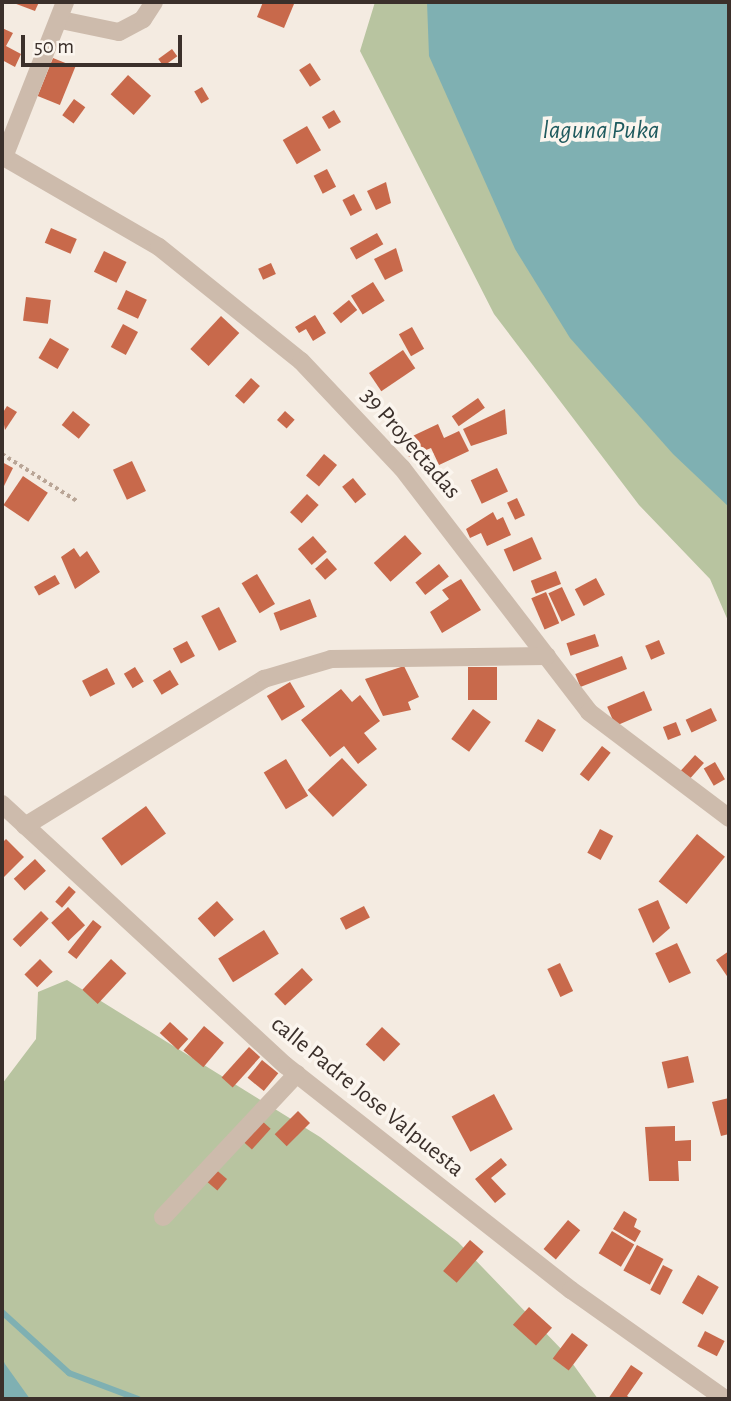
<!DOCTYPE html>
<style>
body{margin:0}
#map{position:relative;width:731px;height:1401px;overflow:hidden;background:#f4ebe1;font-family:"Alegreya Sans",sans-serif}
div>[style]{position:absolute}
.green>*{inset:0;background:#b8c4a0}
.water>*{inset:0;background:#7fb0b2}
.stream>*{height:6px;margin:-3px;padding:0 3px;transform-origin:3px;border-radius:3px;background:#7fb0b2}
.building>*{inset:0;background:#c8694b;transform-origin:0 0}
.path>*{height:3.5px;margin-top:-1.75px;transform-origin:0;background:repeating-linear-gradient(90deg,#b9a596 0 3.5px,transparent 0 7px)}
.minor>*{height:18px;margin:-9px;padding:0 9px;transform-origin:9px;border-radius:9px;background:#cdbbac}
span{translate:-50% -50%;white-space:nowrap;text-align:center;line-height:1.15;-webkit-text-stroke:7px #fbf5ee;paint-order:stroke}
.street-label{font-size:24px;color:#3b302b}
.water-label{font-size:26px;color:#1f5a5e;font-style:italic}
.frame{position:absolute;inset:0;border:4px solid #3b302b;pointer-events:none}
.scale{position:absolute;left:21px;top:35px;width:161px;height:32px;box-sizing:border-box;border:4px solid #3b302b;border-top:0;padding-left:9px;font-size:21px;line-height:24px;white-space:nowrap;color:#3b302b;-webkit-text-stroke:5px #fbf5ee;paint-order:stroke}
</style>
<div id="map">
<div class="green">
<div style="clip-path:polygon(375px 2px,729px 2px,729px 623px,710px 579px,639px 505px,494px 314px,360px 51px)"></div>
<div style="clip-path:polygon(67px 980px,320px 1137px,458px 1242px,565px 1353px,598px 1399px,2px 1399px,2px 1084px,36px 1039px,38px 992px)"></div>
</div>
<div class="water">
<div style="clip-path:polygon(427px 2px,729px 2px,729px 507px,673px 454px,570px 338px,515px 249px,429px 56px)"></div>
<div style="clip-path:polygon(2px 1357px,5px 1364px,30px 1399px,2px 1399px)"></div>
</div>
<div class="stream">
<div style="left:2px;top:1312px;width:91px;rotate:42.3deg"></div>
<div style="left:69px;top:1373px;width:74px;rotate:20.6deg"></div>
</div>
<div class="building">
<div style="clip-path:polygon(11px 2px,39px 2px,35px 11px)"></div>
<div style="clip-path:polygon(263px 2px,294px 4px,284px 28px,257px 17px)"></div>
<div style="clip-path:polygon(2px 28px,13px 33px,6px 46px,21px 54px,15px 67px,2px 60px)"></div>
<div style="left:172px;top:49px;width:9px;height:17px;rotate:54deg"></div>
<div style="left:53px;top:58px;width:24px;height:41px;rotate:22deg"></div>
<div style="left:310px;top:63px;width:20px;height:13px;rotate:57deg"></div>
<div style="left:128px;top:75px;width:31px;height:26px;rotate:42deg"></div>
<div style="left:202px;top:87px;width:14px;height:9px;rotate:60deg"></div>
<div style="left:74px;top:99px;width:14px;height:20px;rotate:36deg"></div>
<div style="left:334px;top:110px;width:14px;height:14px;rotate:60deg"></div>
<div style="left:307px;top:126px;width:28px;height:28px;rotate:60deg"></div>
<div style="left:327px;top:169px;width:20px;height:15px;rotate:63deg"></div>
<div style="clip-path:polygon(386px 182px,391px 203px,376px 210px,367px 191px)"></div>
<div style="left:354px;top:194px;width:18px;height:13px;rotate:63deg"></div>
<div style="left:51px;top:228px;width:28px;height:16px;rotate:23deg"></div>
<div style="left:377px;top:233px;width:13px;height:31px;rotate:61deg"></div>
<div style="clip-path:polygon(396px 248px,403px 271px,385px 280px,374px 259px)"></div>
<div style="left:104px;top:251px;width:25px;height:23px;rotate:26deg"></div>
<div style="left:271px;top:263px;width:12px;height:14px;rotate:66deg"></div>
<div style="left:373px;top:282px;width:22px;height:26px;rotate:58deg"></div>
<div style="left:126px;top:290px;width:23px;height:21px;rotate:25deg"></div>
<div style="left:26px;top:297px;width:25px;height:24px;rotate:7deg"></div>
<div style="left:349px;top:300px;width:13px;height:21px;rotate:51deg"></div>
<div style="clip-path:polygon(315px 315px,326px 333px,313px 341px,306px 329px,299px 333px,295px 327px)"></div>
<div style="left:221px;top:316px;width:25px;height:45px;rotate:43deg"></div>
<div style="left:123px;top:324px;width:17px;height:26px;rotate:28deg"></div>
<div style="left:412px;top:327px;width:25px;height:15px;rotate:61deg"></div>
<div style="left:50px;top:338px;width:22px;height:23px;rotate:30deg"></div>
<div style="left:403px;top:350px;width:22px;height:41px;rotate:56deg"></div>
<div style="left:251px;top:378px;width:12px;height:24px;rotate:42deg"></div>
<div style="left:478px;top:398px;width:12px;height:32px;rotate:55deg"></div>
<div style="clip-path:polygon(7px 406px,17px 412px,5px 430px,2px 414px)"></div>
<div style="clip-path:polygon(505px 409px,507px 434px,471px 446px,463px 429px)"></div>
<div style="left:73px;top:411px;width:22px;height:18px;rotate:39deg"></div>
<div style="left:285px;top:411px;width:13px;height:12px;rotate:42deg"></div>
<div style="clip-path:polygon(438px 424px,444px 438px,459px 431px,469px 451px,439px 465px,431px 448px,409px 457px,402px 441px)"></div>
<div style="left:324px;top:454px;width:17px;height:28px;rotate:40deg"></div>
<div style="left:132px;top:461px;width:33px;height:21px;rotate:65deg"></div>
<div style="clip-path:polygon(2px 462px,13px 468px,2px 490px)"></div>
<div style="left:497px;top:468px;width:26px;height:29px;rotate:65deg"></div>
<div style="left:23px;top:476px;width:30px;height:35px;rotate:34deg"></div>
<div style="left:353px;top:478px;width:21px;height:14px;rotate:51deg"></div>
<div style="left:307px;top:494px;width:16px;height:25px;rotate:43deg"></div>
<div style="left:517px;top:498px;width:19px;height:11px;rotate:65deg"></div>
<div style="clip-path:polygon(493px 512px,497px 520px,503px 517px,511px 535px,487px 546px,481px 533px,470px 538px,466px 529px)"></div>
<div style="left:405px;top:535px;width:25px;height:42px;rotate:48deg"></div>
<div style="left:313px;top:536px;width:21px;height:20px;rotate:49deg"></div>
<div style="left:532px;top:537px;width:24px;height:31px;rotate:66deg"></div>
<div style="clip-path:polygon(74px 548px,80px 557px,87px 551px,100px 572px,75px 589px,61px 557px)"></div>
<div style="left:327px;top:558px;width:15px;height:16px;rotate:48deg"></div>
<div style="left:439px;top:564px;width:16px;height:30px;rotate:52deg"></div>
<div style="left:556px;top:571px;width:14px;height:27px;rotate:69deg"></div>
<div style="left:257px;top:574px;width:35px;height:18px;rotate:59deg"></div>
<div style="left:55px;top:575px;width:10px;height:24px;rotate:61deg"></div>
<div style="left:596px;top:578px;width:19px;height:24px;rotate:62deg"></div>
<div style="clip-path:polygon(461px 579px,481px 610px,442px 633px,430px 612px,449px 599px,442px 590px)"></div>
<div style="left:562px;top:587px;width:31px;height:15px;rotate:65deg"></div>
<div style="left:546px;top:592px;width:34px;height:16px;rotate:67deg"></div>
<div style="left:310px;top:599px;width:19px;height:39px;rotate:69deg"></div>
<div style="left:219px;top:607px;width:39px;height:20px;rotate:63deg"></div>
<div style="left:595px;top:634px;width:13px;height:30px;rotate:72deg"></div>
<div style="left:659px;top:640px;width:15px;height:15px;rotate:67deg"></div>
<div style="left:187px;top:641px;width:17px;height:16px;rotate:62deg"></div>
<div style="left:622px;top:656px;width:14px;height:50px;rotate:69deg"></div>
<div style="clip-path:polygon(404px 666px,419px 697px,408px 702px,411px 710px,383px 716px,365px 679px)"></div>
<div style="left:135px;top:667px;width:17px;height:13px;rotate:59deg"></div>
<div style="left:468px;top:667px;width:29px;height:33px"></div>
<div style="left:107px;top:668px;width:18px;height:28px;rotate:63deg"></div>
<div style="left:170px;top:670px;width:17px;height:20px;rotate:59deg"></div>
<div style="left:290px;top:682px;width:29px;height:27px;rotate:59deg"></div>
<div style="clip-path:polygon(341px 689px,352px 702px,360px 695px,380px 721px,364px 733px,377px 749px,358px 764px,344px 746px,330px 757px,301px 720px)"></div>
<div style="left:644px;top:691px;width:21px;height:40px;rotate:67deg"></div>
<div style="left:711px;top:708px;width:14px;height:28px;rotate:65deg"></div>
<div style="left:473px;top:709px;width:22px;height:37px;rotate:36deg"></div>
<div style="left:538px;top:719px;width:21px;height:26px;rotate:31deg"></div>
<div style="left:676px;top:722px;width:14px;height:14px;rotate:69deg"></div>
<div style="left:602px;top:746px;width:11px;height:36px;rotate:38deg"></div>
<div style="left:695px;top:755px;width:12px;height:21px;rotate:42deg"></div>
<div style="left:342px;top:758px;width:37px;height:47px;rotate:47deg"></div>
<div style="left:286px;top:759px;width:43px;height:26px;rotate:59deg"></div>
<div style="left:715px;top:762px;width:20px;height:13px;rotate:60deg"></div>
<div style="left:146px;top:806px;width:34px;height:55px;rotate:54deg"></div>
<div style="left:600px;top:829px;width:15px;height:27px;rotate:28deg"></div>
<div style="left:697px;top:834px;width:36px;height:61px;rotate:39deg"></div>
<div style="clip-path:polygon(6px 839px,24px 857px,2px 879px,2px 843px)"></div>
<div style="left:35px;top:859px;width:16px;height:29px;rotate:47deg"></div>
<div style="left:69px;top:886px;width:9px;height:21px;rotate:41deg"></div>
<div style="clip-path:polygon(658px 900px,670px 928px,653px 943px,638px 909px)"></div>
<div style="left:217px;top:901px;width:25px;height:26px;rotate:48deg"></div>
<div style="left:364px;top:906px;width:13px;height:27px;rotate:63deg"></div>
<div style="left:68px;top:907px;width:25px;height:23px;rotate:47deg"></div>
<div style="left:41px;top:911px;width:11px;height:40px;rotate:45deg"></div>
<div style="left:93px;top:920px;width:11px;height:41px;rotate:38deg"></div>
<div style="left:264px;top:930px;width:28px;height:54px;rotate:58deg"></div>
<div style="left:677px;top:943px;width:33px;height:24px;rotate:65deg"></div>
<div style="clip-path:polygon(729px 951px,729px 979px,716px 960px)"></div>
<div style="left:40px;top:959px;width:18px;height:22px;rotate:45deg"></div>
<div style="left:111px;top:959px;width:21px;height:42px;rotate:43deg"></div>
<div style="left:560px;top:963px;width:31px;height:14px;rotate:65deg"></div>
<div style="left:302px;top:968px;width:16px;height:38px;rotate:47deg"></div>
<div style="left:170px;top:1022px;width:25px;height:15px;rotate:43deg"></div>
<div style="left:204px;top:1026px;width:26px;height:32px;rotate:40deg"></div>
<div style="left:382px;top:1027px;width:25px;height:24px;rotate:43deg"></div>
<div style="left:249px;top:1047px;width:15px;height:41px;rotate:42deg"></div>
<div style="left:688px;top:1056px;width:27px;height:27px;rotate:77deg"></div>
<div style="left:262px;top:1060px;width:21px;height:23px;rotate:39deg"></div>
<div style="left:494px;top:1094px;width:40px;height:48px;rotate:62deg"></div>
<div style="clip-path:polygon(729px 1098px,729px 1134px,721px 1136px,712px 1102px)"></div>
<div style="left:298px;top:1111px;width:17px;height:33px;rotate:45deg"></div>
<div style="left:261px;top:1120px;width:13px;height:28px;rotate:42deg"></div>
<div style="clip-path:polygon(675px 1126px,675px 1141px,691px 1140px,691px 1161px,678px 1161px,679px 1181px,649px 1181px,645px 1127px)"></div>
<div style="clip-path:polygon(501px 1158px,507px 1165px,491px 1178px,506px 1194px,495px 1203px,475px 1179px)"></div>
<div style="left:214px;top:1168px;width:17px;height:15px;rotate:40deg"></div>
<div style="clip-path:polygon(624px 1211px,637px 1219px,634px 1227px,641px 1231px,635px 1242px,613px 1229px)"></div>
<div style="left:568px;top:1220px;width:16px;height:38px;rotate:40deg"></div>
<div style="left:612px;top:1231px;width:26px;height:26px;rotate:31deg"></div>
<div style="left:470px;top:1240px;width:18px;height:41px;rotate:41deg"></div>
<div style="left:637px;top:1245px;width:30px;height:29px;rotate:28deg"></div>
<div style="left:663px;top:1265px;width:11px;height:28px;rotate:27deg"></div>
<div style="left:698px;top:1275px;width:24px;height:32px;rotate:30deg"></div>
<div style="left:529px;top:1307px;width:31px;height:24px;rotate:42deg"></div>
<div style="left:705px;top:1331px;width:22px;height:17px;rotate:27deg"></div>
<div style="left:572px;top:1333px;width:20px;height:32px;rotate:37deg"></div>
<div style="clip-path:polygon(631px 1365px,643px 1373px,627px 1396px,632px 1399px,608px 1399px)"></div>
</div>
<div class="path">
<div style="left:2px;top:454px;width:89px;rotate:32.1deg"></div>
</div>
<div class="minor">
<div style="left:61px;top:20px;width:59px;rotate:11.7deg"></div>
<div style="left:119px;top:32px;width:27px;rotate:-28deg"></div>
<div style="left:143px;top:19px;width:20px;rotate:-57deg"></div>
<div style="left:2px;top:156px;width:181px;rotate:30.1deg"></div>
<div style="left:159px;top:247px;width:182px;rotate:38.8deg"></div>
<div style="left:301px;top:361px;width:147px;rotate:46.7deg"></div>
<div style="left:402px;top:468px;width:307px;rotate:52.5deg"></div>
<div style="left:589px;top:712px;width:176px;rotate:37.1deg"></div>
<div style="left:4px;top:157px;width:167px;rotate:-68.5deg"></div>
<div style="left:2px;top:804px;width:385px;rotate:42.7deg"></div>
<div style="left:285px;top:1065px;width:364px;rotate:38.2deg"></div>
<div style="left:571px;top:1290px;width:189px;rotate:35.3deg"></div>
<div style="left:25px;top:826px;width:281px;rotate:-31.6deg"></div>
<div style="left:264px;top:679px;width:70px;rotate:-16.6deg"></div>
<div style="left:331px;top:659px;width:216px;rotate:-0.8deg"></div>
<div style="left:163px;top:1217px;width:196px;rotate:-46.9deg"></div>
</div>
<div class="street-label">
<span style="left:410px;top:444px;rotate:49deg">39 Proyectadas</span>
<span style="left:367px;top:1097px;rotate:39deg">calle Padre Jose Valpuesta</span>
</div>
<div class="water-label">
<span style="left:601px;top:131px">laguna Puka</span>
</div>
<div class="frame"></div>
<div class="scale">50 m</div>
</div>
